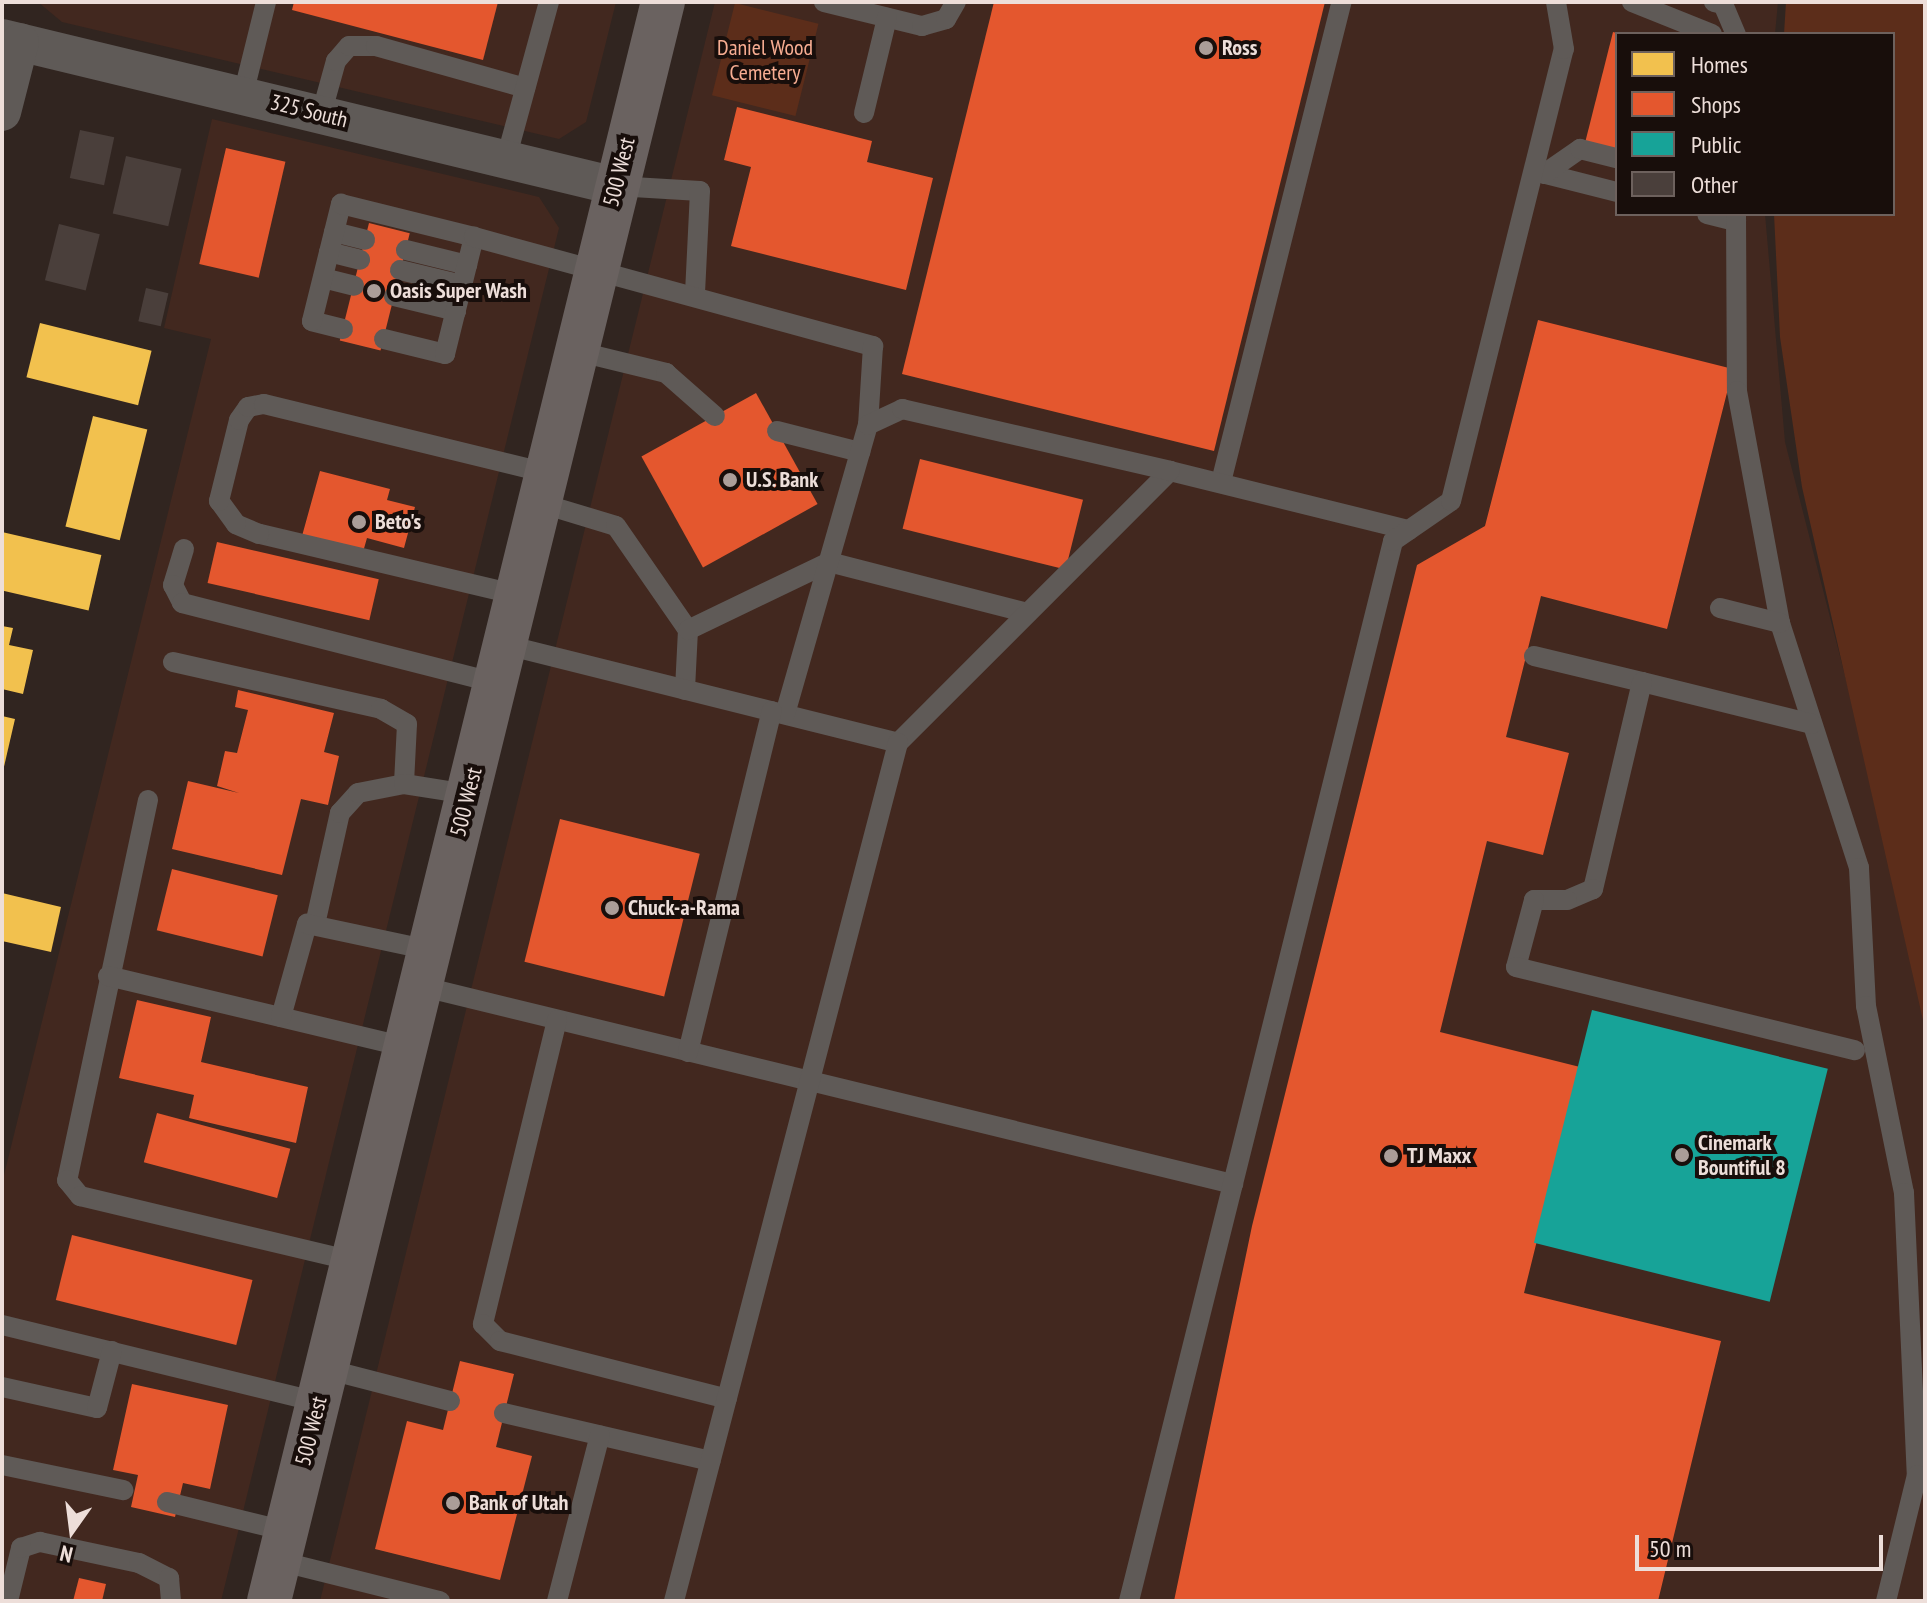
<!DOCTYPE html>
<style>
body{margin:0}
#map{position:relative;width:1927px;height:1603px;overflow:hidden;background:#312520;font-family:"PT Sans Narrow",sans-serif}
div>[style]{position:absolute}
.built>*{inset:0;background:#42281f}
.green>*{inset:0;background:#5c2d1a;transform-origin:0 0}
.homes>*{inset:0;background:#f2c14e;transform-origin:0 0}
.shops>*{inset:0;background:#e4572e;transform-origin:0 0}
.public>*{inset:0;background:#17a398;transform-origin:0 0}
.building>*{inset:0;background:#4a3f3b;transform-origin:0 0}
.lane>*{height:20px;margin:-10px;padding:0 10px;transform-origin:10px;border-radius:10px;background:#5f5a57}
.street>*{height:38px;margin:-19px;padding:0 19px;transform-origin:19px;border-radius:19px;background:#5f5a57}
.primary>*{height:44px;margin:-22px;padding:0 22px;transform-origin:22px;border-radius:22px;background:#6a6260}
.dots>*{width:22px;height:22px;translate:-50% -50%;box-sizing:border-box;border:4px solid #180e0b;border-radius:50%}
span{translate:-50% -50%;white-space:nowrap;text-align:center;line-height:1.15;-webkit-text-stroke:8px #180e0b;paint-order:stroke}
.park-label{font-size:22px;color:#f7ad92}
.poi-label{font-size:22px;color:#edded9;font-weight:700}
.left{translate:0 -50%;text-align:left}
.street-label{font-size:22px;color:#edded9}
.frame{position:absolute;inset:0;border:4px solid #edded9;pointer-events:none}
.legend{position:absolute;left:1615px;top:32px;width:280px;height:184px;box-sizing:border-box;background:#180e0b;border:2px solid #6d615d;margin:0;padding:10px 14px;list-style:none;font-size:24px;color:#edded9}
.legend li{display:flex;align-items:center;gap:16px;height:40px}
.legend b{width:40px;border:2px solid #6d615d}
.north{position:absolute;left:32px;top:1491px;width:80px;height:80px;-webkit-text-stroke:6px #180e0b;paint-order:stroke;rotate:194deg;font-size:22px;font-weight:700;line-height:32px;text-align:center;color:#edded9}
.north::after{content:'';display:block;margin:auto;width:28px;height:36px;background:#edded9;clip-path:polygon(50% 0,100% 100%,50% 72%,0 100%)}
.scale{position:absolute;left:1635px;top:1535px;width:248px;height:36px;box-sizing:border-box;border:4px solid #edded9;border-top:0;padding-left:10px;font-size:24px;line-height:28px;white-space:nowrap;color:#edded9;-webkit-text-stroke:6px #180e0b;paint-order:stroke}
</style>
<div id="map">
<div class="built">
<div style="clip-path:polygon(38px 2px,616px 2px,586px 122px,559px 139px,62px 22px)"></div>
<div style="clip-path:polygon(715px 2px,1778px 2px,1775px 34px,1617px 34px,1617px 214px,1765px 214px,1785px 442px,1925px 987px,1925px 1601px,320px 1601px)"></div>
<div style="clip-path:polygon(212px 119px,539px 197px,559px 228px,221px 1601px,2px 1601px,2px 1183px,211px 339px,164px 328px)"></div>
</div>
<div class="green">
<div style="clip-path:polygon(1786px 2px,1925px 2px,1925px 1029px,1802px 487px,1780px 337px,1774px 214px,1893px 214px,1893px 34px,1784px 34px)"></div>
<div style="left:735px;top:3px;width:86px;height:95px;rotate:14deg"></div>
</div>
<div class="homes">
<div style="left:40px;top:323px;width:115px;height:56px;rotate:14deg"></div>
<div style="left:93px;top:416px;width:56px;height:114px;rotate:14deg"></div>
<div style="left:2px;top:532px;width:102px;height:57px;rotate:13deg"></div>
<div style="clip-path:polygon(2px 626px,13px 628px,9px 645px,33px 650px,23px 694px,2px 689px)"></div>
<div style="clip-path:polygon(2px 716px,15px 719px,3px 771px,2px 771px)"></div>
<div style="clip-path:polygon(2px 893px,61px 907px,51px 952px,2px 941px)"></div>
</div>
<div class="shops">
<div style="clip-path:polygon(294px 2px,498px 2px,483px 60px,292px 10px)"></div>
<div style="clip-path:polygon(994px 2px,1325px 2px,1214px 451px,902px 374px)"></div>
<div style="clip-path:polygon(1613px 32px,1617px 33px,1617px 151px,1585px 143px)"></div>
<div style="clip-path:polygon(737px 107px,872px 141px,867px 162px,933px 178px,906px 290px,731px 246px,751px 167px,724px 160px)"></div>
<div style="left:226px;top:148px;width:61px;height:119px;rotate:13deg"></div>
<div style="left:369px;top:223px;width:42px;height:121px;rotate:14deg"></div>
<div style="clip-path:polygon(1538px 320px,1733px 369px,1667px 629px,1541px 596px,1506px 737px,1569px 753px,1543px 855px,1487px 841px,1440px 1032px,1580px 1067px,1524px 1293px,1721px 1341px,1658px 1601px,1174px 1601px,1252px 1226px,1417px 565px,1485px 526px)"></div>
<div style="left:756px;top:393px;width:127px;height:131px;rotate:61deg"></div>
<div style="left:920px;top:459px;width:168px;height:72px;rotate:14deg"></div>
<div style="clip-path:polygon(320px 471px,390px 489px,387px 500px,415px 507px,404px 548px,367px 538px,363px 552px,302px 536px)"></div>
<div style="left:217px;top:542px;width:166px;height:42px;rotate:13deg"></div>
<div style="clip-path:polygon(238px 690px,334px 713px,324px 752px,339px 756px,328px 805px,301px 799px,282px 875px,172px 849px,188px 781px,239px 793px,217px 786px,225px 751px,237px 753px,248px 710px,235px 707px)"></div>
<div style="left:560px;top:819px;width:144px;height:147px;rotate:14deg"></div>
<div style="left:172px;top:869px;width:109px;height:63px;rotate:14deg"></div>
<div style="clip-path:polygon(137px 1000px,211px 1017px,201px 1062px,308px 1087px,296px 1143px,189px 1118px,194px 1095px,119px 1078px)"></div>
<div style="left:157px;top:1113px;width:138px;height:51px;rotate:15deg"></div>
<div style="left:72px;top:1235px;width:186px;height:67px;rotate:14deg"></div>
<div style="clip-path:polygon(460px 1361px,514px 1374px,496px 1447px,532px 1456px,500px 1580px,375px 1549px,407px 1421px,443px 1430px)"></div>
<div style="clip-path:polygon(132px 1384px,228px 1405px,210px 1489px,183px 1483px,175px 1517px,131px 1507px,138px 1475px,113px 1470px)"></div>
<div style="clip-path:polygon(79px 1578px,106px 1584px,102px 1601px,73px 1601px)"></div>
</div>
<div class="public">
<div style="left:1592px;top:1010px;width:243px;height:240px;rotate:14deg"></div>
</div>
<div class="building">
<div style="left:80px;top:130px;width:35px;height:49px;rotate:12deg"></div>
<div style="left:126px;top:156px;width:57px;height:59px;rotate:13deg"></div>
<div style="left:59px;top:224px;width:42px;height:58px;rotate:14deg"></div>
<div style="left:146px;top:288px;width:23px;height:34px;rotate:13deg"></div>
</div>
<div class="lane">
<div style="left:824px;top:2px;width:101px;rotate:13.8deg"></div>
<div style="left:922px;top:26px;width:25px;rotate:-16deg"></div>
<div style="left:946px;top:19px;width:20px;rotate:-60deg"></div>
<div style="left:1632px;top:2px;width:86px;rotate:21.8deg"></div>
<div style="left:1714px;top:2px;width:9px;rotate:13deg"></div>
<div style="left:1723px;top:4px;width:33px;rotate:67deg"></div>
<div style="left:243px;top:95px;width:96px;rotate:-76.1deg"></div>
<div style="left:864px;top:113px;width:98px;rotate:-76.4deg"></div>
<div style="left:321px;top:115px;width:56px;rotate:-74.5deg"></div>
<div style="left:336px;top:61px;width:20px;rotate:-49deg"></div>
<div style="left:349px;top:46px;width:27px"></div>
<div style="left:376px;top:46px;width:155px;rotate:15.7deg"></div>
<div style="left:506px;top:159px;width:163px;rotate:-74.7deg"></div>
<div style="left:1534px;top:171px;width:86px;rotate:14.2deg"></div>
<div style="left:1544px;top:174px;width:44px;rotate:-34.8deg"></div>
<div style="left:1580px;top:149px;width:38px;rotate:14deg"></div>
<div style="left:616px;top:186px;width:84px;rotate:3.4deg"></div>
<div style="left:700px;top:191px;width:103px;rotate:92.8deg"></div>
<div style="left:1707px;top:214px;width:30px;rotate:14deg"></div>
<div style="left:1736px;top:214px;width:177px;rotate:89.7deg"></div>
<div style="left:1737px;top:391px;width:236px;rotate:79.5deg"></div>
<div style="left:1780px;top:623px;width:257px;rotate:72.1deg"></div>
<div style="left:1859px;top:868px;width:138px;rotate:87.1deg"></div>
<div style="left:1866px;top:1006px;width:191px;rotate:78.5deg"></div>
<div style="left:1904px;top:1193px;width:282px;rotate:87.4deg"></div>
<div style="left:1917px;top:1475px;width:130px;rotate:103.8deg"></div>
<div style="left:334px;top:232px;width:32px;rotate:14deg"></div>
<div style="left:406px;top:250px;width:63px;rotate:13.8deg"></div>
<div style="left:329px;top:252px;width:32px;rotate:14deg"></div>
<div style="left:400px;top:270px;width:64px;rotate:13.6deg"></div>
<div style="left:323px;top:278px;width:32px;rotate:14deg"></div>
<div style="left:394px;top:296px;width:64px;rotate:13.6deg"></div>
<div style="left:343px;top:329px;width:32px;rotate:-166deg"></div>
<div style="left:312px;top:321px;width:121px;rotate:-76.1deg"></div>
<div style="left:341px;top:204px;width:137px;rotate:13.9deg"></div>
<div style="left:384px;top:339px;width:63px;rotate:13.8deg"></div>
<div style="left:445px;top:354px;width:121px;rotate:-76.1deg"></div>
<div style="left:474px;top:237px;width:414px;rotate:15.3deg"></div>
<div style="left:873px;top:346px;width:79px;rotate:93.6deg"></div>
<div style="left:576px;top:351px;width:93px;rotate:13.7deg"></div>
<div style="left:666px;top:373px;width:65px;rotate:41.3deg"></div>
<div style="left:777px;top:431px;width:86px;rotate:14.2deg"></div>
<div style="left:1221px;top:482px;width:495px;rotate:-75.9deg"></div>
<div style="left:540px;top:503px;width:79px;rotate:16.8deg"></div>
<div style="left:616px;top:526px;width:126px;rotate:55.3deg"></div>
<div style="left:688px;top:630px;width:60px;rotate:92.9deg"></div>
<div style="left:184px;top:549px;width:38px;rotate:107deg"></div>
<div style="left:173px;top:585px;width:20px;rotate:63deg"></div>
<div style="left:182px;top:603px;width:324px;rotate:14.3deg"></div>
<div style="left:518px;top:595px;width:266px;rotate:-166.7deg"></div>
<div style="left:259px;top:534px;width:25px;rotate:-157deg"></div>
<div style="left:236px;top:524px;width:29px;rotate:-126deg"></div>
<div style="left:219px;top:501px;width:83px;rotate:-76.1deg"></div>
<div style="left:239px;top:420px;width:16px;rotate:-55deg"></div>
<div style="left:248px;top:407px;width:16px;rotate:-11deg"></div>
<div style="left:264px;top:404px;width:291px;rotate:13.7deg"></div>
<div style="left:1720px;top:608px;width:62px;rotate:14deg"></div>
<div style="left:688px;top:630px;width:157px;rotate:-25.7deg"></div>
<div style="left:829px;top:562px;width:205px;rotate:14.4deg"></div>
<div style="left:506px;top:645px;width:404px;rotate:14deg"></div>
<div style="left:898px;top:743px;width:385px;rotate:-45deg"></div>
<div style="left:1170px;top:471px;width:246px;rotate:13.9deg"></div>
<div style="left:1534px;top:656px;width:111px;rotate:13.5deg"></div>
<div style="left:173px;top:662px;width:213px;rotate:12.7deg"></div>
<div style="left:381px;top:709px;width:30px;rotate:30deg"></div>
<div style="left:407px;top:724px;width:60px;rotate:92.9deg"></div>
<div style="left:785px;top:714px;width:301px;rotate:-74deg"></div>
<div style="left:868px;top:425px;width:38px;rotate:-25deg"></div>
<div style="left:902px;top:409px;width:275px;rotate:13deg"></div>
<div style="left:1812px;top:724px;width:175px;rotate:-166.1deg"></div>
<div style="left:1642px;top:682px;width:213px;rotate:103.3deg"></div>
<div style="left:1593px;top:889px;width:28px;rotate:157deg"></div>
<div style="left:1567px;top:900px;width:33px;rotate:180deg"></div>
<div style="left:1534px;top:900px;width:69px;rotate:105deg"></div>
<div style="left:1516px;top:967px;width:349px;rotate:13.8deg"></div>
<div style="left:148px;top:800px;width:389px;rotate:102deg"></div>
<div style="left:67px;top:1180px;width:21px;rotate:51deg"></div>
<div style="left:80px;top:1196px;width:281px;rotate:13.4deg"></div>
<div style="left:316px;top:920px;width:110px;rotate:-77.4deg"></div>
<div style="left:340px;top:813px;width:27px;rotate:-48deg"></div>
<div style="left:358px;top:793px;width:47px;rotate:-11.1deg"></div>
<div style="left:404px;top:784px;width:65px;rotate:8.9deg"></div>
<div style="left:108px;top:976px;width:305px;rotate:13.4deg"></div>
<div style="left:420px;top:986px;width:837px;rotate:13.69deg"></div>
<div style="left:281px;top:1017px;width:97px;rotate:-74.4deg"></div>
<div style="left:307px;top:924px;width:125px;rotate:12deg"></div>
<div style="left:557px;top:1020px;width:313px;rotate:103.7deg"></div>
<div style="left:483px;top:1324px;width:24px;rotate:45deg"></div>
<div style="left:500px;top:1341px;width:234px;rotate:14.3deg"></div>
<div style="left:688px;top:1052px;width:351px;rotate:-76.2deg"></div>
<div style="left:2px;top:1325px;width:325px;rotate:13.7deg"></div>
<div style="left:326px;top:1369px;width:128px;rotate:14.5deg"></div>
<div style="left:2px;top:1387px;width:97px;rotate:12.5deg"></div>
<div style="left:97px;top:1408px;width:59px;rotate:-75.3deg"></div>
<div style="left:504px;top:1413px;width:212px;rotate:13.1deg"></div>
<div style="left:2px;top:1465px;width:124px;rotate:11.7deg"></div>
<div style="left:167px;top:1502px;width:122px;rotate:13.7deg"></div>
<div style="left:279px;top:1561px;width:166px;rotate:14deg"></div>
<div style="left:8px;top:1601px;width:55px;rotate:-76.2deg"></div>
<div style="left:21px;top:1548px;width:20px;rotate:-18deg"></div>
<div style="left:40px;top:1542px;width:101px;rotate:12deg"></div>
<div style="left:139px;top:1563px;width:34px;rotate:27deg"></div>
<div style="left:169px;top:1578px;width:23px;rotate:85deg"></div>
<div style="left:557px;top:1601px;width:171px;rotate:-75.5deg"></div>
<div style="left:674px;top:1601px;width:887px;rotate:-75.37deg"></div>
<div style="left:1129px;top:1601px;width:1092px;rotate:-76.01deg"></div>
<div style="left:1393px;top:541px;width:70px;rotate:-34.6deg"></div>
<div style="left:1451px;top:501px;width:466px;rotate:-76deg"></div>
<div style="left:1564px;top:49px;width:48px;rotate:-99.7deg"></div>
</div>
<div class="street">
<div style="left:2px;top:38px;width:631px;rotate:13.57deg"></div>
<div style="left:2px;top:112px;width:72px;rotate:-75.6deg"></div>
</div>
<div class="primary">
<div style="left:269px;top:1601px;width:1647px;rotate:-76.16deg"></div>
</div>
<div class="dots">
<div style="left:1206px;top:48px;background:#ab9d98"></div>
<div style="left:374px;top:291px;background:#ab9d98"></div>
<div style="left:730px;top:480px;background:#ab9d98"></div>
<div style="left:359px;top:522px;background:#ab9d98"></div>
<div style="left:612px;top:908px;background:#ab9d98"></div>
<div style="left:1682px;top:1155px;background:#ab9d98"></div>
<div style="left:1391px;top:1156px;background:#ab9d98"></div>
<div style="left:453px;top:1503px;background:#ab9d98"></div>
</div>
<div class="park-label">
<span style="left:765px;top:60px">Daniel Wood<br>Cemetery</span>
</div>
<div class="poi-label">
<span class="left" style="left:1222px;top:48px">Ross</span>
<span class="left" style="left:390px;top:291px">Oasis Super Wash</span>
<span class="left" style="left:746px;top:480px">U.S. Bank</span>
<span class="left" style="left:375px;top:522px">Beto's</span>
<span class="left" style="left:628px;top:908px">Chuck-a-Rama</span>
<span class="left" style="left:1698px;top:1155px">Cinemark<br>Bountiful 8</span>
<span class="left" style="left:1407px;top:1156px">TJ Maxx</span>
<span class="left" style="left:469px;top:1503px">Bank of Utah</span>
</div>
<div class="street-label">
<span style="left:309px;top:111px;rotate:14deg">325 South</span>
<span style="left:619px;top:172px;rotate:-76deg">500 West</span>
<span style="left:466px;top:802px;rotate:-76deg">500 West</span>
<span style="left:311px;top:1431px;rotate:-76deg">500 West</span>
</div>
<div class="frame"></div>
<ul class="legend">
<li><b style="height:22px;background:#f2c14e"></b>Homes</li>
<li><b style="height:22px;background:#e4572e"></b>Shops</li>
<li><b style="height:22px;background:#17a398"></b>Public</li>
<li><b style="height:22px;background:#4a3f3b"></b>Other</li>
</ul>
<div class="north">N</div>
<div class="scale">50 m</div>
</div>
